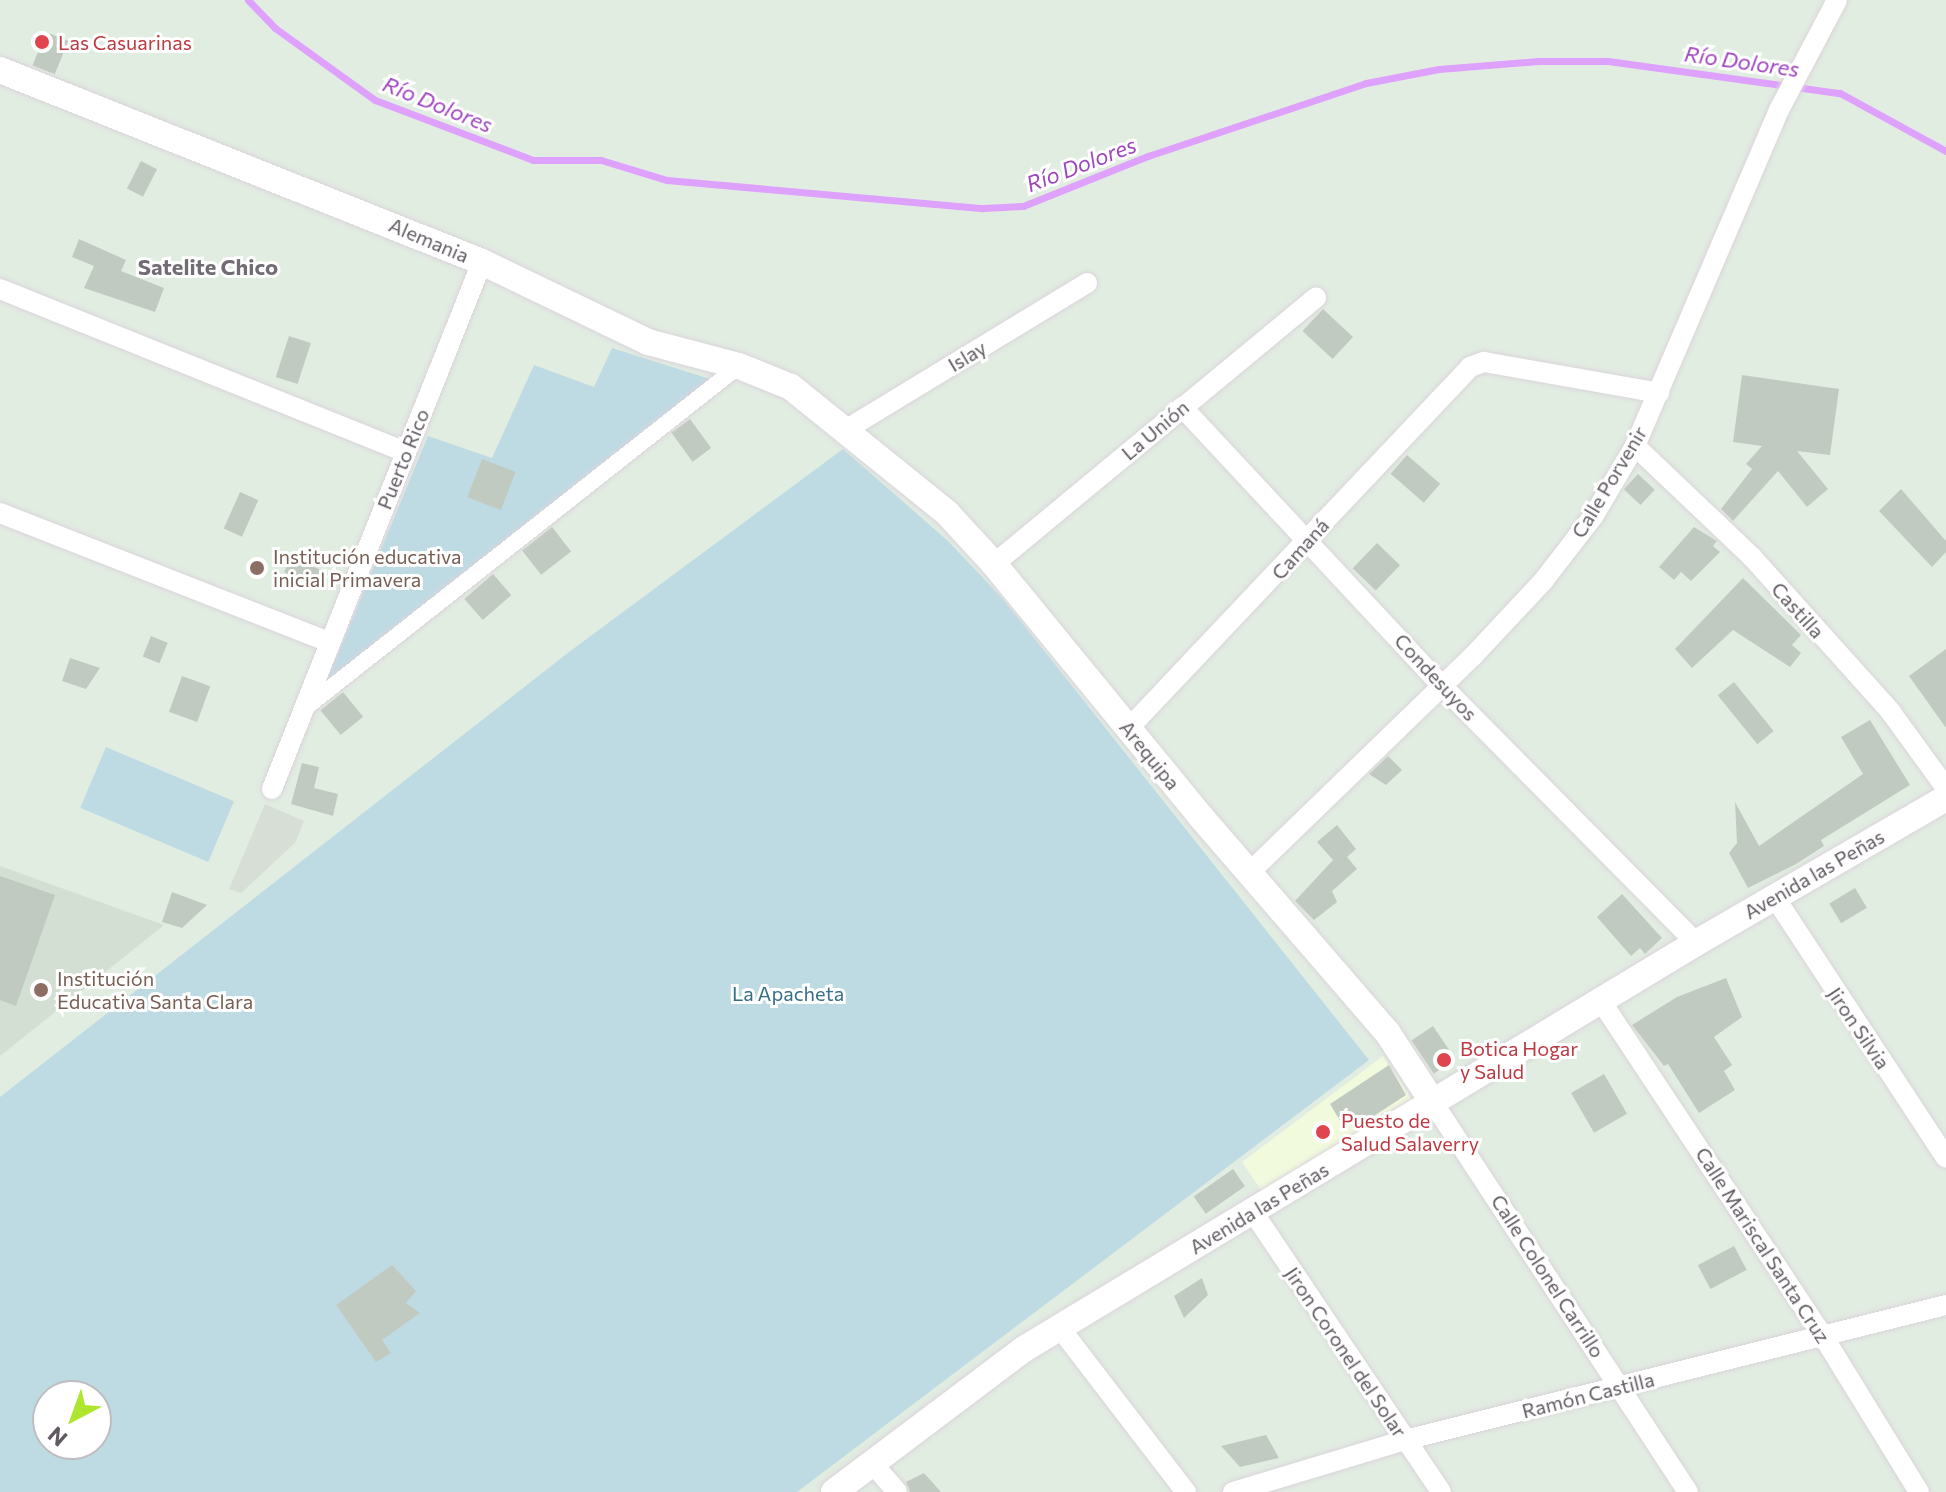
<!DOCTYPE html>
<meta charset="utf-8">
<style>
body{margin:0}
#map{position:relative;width:1946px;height:1492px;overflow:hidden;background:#e2ede2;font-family:Commissioner,sans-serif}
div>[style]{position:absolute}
.industrial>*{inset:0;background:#d7ded6}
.education>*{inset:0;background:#d3dfd3}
.medical>*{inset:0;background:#f1fadd}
.green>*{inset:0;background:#bedbe4;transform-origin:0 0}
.stream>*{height:7px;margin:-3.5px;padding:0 3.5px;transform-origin:3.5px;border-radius:3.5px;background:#dea1fd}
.building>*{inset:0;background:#c1cac0;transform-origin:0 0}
.roads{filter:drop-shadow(0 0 2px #dad4db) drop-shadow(0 0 2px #dad4db)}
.pedestrian>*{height:16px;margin:-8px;padding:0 8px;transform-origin:8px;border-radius:8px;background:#fff}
.minor>*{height:20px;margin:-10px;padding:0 10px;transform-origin:10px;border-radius:10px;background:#fff}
.tertiary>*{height:26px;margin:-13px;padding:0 13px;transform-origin:13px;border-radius:13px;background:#fff}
.dots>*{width:22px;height:22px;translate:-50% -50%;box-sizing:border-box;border:4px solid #fff;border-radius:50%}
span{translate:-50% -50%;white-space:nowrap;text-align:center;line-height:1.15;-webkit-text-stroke:6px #fff;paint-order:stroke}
.health-label{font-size:20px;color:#be3a42}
.left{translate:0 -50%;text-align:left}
.street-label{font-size:20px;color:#615a62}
.education-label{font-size:20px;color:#785e54}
.park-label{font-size:20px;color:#376f85}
.water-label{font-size:22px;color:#a045c0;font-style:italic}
.neighbourhood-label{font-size:22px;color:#726b74;font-weight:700}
.north{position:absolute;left:32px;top:1380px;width:80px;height:80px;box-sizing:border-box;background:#fff;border:2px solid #c0bdc0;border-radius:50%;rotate:221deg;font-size:22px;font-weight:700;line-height:32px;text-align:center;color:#615a62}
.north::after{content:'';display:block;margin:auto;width:28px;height:36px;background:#ade52f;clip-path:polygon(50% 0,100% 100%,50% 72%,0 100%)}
</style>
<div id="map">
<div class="industrial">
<div style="clip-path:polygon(265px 804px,304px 821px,295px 843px,241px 893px,229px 889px)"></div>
</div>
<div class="education">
<div style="clip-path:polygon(0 866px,164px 925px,0 1056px)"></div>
</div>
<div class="medical">
<div style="clip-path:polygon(1383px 1056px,1413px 1101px,1264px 1194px,1242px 1162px)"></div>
</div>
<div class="green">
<div style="clip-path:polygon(612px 348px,710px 379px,324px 687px,428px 436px,492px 458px,534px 365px,594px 387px)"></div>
<div style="clip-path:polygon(evenodd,843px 449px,948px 541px,1003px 599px,1369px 1060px,797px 1492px,0 1492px,0 1097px,569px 652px,843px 449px,48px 1396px,96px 1396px,96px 1444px,48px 1444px,48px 1396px)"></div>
<div style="left:106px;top:747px;width:139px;height:66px;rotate:23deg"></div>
</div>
<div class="stream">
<div style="left:248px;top:0;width:39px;rotate:46deg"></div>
<div style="left:275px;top:28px;width:123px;rotate:35.8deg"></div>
<div style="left:375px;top:100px;width:169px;rotate:20.8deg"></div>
<div style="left:533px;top:160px;width:68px"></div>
<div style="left:601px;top:160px;width:69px;rotate:16.9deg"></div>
<div style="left:667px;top:180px;width:317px;rotate:5.1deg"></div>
<div style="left:983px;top:208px;width:40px;rotate:-2.9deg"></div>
<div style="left:1023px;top:206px;width:135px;rotate:-21.8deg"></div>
<div style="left:1148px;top:156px;width:230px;rotate:-18.5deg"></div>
<div style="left:1366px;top:83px;width:74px;rotate:-10.9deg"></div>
<div style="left:1439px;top:69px;width:100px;rotate:-4.6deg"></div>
<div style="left:1539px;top:61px;width:69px"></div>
<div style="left:1608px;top:61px;width:234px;rotate:7.9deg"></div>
<div style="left:1840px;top:93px;width:121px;rotate:28.7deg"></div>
</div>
<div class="building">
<div style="left:46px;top:32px;width:24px;height:36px;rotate:22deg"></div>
<div style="left:141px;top:161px;width:18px;height:31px;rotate:27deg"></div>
<div style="clip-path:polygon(79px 239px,126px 260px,121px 271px,164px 288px,155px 312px,84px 288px,94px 266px,72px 257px)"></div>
<div style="left:1323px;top:309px;width:41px;height:30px;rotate:43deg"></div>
<div style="left:289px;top:336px;width:23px;height:43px;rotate:18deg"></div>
<div style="clip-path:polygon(1742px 375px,1839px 389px,1830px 455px,1797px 451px,1828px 489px,1807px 507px,1778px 471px,1733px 521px,1721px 509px,1752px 469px,1746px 464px,1762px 446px,1733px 442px)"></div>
<div style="left:690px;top:419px;width:36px;height:23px;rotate:54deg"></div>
<div style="left:1407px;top:455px;width:44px;height:25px;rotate:41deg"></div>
<div style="left:482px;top:459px;width:36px;height:41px;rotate:21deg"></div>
<div style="left:1638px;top:474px;width:23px;height:21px;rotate:43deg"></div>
<div style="clip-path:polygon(1901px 489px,1946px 541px,1946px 552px,1932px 567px,1879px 511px)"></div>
<div style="left:240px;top:492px;width:20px;height:40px;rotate:24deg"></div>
<div style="left:552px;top:527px;width:31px;height:38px;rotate:52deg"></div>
<div style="clip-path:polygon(1694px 527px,1717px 541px,1713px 546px,1720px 552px,1691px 581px,1681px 572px,1674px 580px,1659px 567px)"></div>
<div style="left:1377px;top:543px;width:32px;height:35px;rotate:44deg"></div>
<div style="left:292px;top:556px;width:32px;height:18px;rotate:26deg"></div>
<div style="left:493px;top:574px;width:28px;height:38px;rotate:49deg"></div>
<div style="clip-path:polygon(1743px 578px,1801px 635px,1792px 645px,1801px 653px,1790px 667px,1733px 630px,1692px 668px,1675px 649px)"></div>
<div style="left:151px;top:636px;width:18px;height:22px;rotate:22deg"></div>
<div style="clip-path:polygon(1946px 649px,1946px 728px,1909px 676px)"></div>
<div style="clip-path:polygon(70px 658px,100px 668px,86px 689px,62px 681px)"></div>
<div style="left:182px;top:676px;width:30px;height:38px;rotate:20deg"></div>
<div style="left:1734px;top:682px;width:63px;height:21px;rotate:51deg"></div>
<div style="left:343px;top:692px;width:32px;height:29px;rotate:51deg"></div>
<div style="clip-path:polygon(1870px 720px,1910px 785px,1821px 840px,1824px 846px,1796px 864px,1748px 888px,1729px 853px,1737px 843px,1735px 802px,1759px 846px,1863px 774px,1841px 737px)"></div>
<div style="clip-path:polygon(1388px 756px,1402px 770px,1386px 785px,1369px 774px)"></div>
<div style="clip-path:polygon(302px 763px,319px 767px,314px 788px,338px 794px,333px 816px,291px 804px)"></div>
<div style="clip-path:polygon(1337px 825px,1356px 849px,1347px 857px,1357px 869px,1332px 891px,1337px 902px,1314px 920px,1295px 901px,1333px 860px,1317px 842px)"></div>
<div style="clip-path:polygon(0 876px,55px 895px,16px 1006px,0 1000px)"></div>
<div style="left:1855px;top:888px;width:23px;height:30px;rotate:59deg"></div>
<div style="clip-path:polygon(172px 892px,207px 905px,182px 928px,162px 922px)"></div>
<div style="clip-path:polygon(1622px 894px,1662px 938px,1645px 954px,1640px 948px,1631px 956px,1597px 917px)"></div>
<div style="clip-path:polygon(1726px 978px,1742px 1017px,1714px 1037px,1732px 1065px,1724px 1071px,1735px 1090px,1699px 1113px,1668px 1064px,1664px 1066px,1632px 1025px,1677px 997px)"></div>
<div style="left:1433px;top:1026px;width:40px;height:26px;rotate:56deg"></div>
<div style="clip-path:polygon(1389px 1065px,1406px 1095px,1354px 1129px,1348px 1120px,1342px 1124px,1330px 1104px)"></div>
<div style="left:1604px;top:1074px;width:46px;height:38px;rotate:60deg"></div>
<div style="left:1233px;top:1169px;width:21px;height:48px;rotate:55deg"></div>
<div style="left:1734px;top:1246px;width:27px;height:41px;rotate:62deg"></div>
<div style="clip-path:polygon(392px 1265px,416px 1291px,406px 1303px,420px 1313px,382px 1340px,391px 1353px,376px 1362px,336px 1305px)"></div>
<div style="clip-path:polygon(1202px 1278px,1208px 1295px,1184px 1318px,1174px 1296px)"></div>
<div style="clip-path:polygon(1266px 1435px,1279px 1458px,1240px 1467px,1221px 1446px)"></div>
<div style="clip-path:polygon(924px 1473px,941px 1492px,910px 1492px,906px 1482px)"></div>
</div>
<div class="roads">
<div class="pedestrian">
<div style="left:305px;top:708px;width:553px;rotate:-38.24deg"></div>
</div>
<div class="minor">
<div style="left:0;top:289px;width:437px;rotate:21.9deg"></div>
<div style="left:1182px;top:407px;width:383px;rotate:47deg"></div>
<div style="left:1443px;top:687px;width:360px;rotate:45.3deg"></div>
<div style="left:847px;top:429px;width:281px;rotate:-31.3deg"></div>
<div style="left:1635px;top:446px;width:161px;rotate:43.5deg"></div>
<div style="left:1752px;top:557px;width:207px;rotate:48.1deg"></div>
<div style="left:1890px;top:711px;width:95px;rotate:54deg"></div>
<div style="left:0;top:513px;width:353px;rotate:21.4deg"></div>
<div style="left:994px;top:564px;width:418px;rotate:-39.6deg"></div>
<div style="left:1128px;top:729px;width:498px;rotate:-46.6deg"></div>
<div style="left:1470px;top:367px;width:15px;rotate:-20deg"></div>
<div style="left:1484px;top:362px;width:178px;rotate:10deg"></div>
<div style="left:272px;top:789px;width:567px;rotate:-68.27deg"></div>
<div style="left:1249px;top:873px;width:312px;rotate:-44.1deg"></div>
<div style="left:1473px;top:656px;width:104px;rotate:-46.9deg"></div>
<div style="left:1544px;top:580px;width:82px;rotate:-52.4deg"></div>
<div style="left:1594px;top:515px;width:80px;rotate:-59.3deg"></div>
<div style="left:1635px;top:446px;width:366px;rotate:-66.8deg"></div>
<div style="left:1779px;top:110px;width:124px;rotate:-62.2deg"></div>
<div style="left:1774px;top:896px;width:313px;rotate:56.7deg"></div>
<div style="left:1601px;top:1001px;width:402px;rotate:56.5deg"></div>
<div style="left:1823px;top:1336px;width:183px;rotate:58.4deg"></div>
<div style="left:1432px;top:1101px;width:467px;rotate:56.8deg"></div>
<div style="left:1253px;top:1212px;width:337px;rotate:56.1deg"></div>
<div style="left:1060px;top:1328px;width:207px;rotate:52.5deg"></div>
<div style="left:872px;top:1463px;width:38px;rotate:49deg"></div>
<div style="left:1233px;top:1492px;width:180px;rotate:-16.8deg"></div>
<div style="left:1405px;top:1440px;width:558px;rotate:-14.01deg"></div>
</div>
<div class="tertiary">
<div style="left:0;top:70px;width:519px;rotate:21.72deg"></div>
<div style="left:482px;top:262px;width:184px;rotate:25.7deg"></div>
<div style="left:648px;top:342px;width:94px;rotate:14.8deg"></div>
<div style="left:739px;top:366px;width:56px;rotate:22deg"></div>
<div style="left:791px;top:387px;width:201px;rotate:38.9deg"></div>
<div style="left:947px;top:513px;width:69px;rotate:47.3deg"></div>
<div style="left:994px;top:564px;width:328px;rotate:50.7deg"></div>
<div style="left:1202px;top:818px;width:283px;rotate:49.2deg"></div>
<div style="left:1387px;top:1032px;width:82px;rotate:56.9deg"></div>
<div style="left:834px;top:1492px;width:238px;rotate:-37deg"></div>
<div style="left:1024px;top:1349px;width:785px;rotate:-31.14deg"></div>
<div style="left:1696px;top:943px;width:289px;rotate:-30.1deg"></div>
</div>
</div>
<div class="dots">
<div style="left:42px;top:42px;background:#e0444e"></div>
<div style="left:257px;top:568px;background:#8d6e63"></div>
<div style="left:41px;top:990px;background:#8d6e63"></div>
<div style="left:1444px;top:1060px;background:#e0444e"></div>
<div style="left:1323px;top:1132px;background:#e0444e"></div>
</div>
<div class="health-label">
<span class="left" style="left:58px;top:42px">Las Casuarinas</span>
<span class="left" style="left:1460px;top:1060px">Botica Hogar<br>y Salud</span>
<span class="left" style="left:1341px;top:1132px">Puesto de<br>Salud Salaverry</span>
</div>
<div class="street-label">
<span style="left:429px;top:240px;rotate:23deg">Alemania</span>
<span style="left:967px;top:356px;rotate:-31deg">Islay</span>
<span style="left:1155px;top:430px;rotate:-40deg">La Unión</span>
<span style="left:403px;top:459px;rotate:-68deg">Puerto Rico</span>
<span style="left:1609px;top:482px;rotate:-59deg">Calle Porvenir</span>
<span style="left:1300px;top:549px;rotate:-48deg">Camaná</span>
<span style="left:1798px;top:610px;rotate:48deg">Castilla</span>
<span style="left:1436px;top:677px;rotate:47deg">Condesuyos</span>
<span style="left:1150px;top:755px;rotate:51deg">Arequipa</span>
<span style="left:1814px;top:874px;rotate:-30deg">Avenida las Peñas</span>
<span style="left:1859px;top:1028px;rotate:56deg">Jiron Silvia</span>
<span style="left:1259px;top:1208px;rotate:-31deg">Avenida las Peñas</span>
<span style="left:1763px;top:1245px;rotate:57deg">Calle Mariscal Santa Cruz</span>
<span style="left:1548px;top:1276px;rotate:57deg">Calle Colonel Carrillo</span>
<span style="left:1346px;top:1352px;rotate:56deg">Jiron Coronel del Solar</span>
<span style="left:1588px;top:1395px;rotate:-14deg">Ramón Castilla</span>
</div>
<div class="education-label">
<span class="left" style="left:273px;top:568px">Institución educativa<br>inicial Primavera</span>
<span class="left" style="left:57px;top:990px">Institución<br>Educativa Santa Clara</span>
</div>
<div class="park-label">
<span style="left:788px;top:993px">La Apacheta</span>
</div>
<div class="water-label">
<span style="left:1742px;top:61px;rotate:8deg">Río Dolores</span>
<span style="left:438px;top:104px;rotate:22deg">Río Dolores</span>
<span style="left:1081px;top:164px;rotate:-21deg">Río Dolores</span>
</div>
<div class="neighbourhood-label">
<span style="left:208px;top:267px">Satelite Chico</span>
</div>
<div class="north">N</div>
</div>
